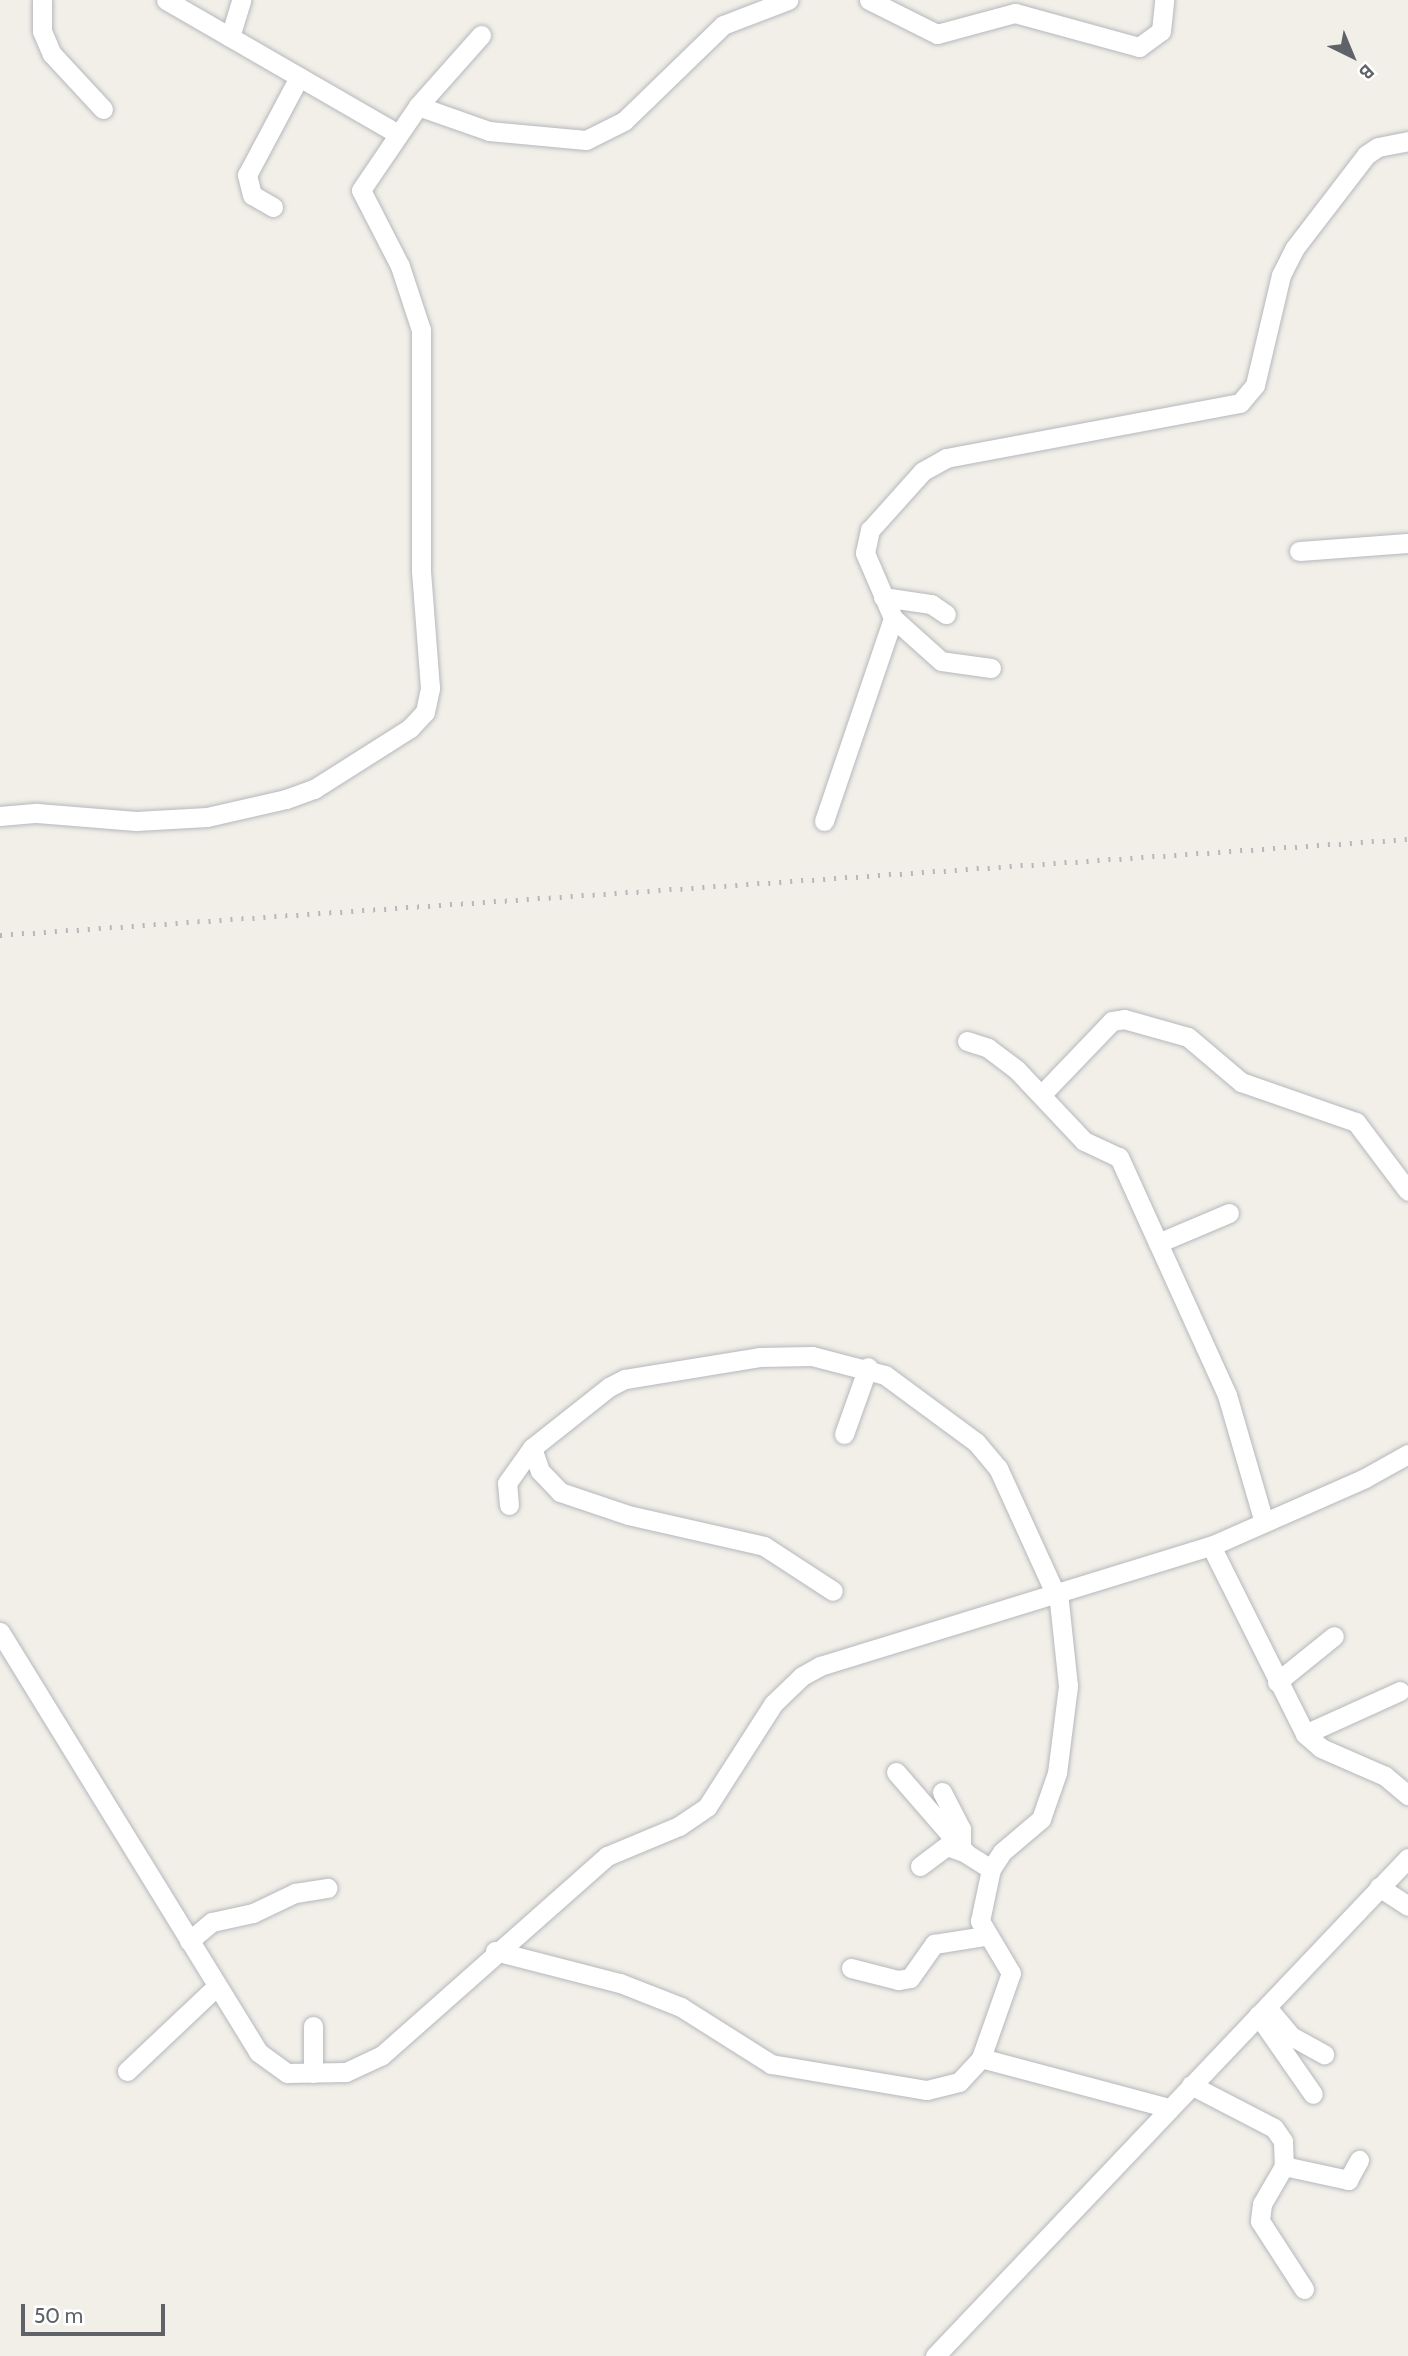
<!DOCTYPE html>
<style>
body{margin:0}
#map{position:relative;width:1408px;height:2356px;overflow:hidden;background:#f1efe8;font-family:Cabin,sans-serif}
div>[style]{position:absolute}
.roads{filter:drop-shadow(0 0 2px #b5b8bc) drop-shadow(0 0 2px #b5b8bc)}
.minor>*{height:19px;margin:-9.5px;padding:0 9.5px;transform-origin:9.5px;border-radius:9.5px;background:#fff}
.rail>*{height:5px;margin-top:-2.5px;transform-origin:0;background:repeating-linear-gradient(90deg,#b6b7b8 0 2px,transparent 0 11px)}
span{translate:-50% -50%;white-space:nowrap;text-align:center;line-height:1.15;-webkit-text-stroke:6px #fff;paint-order:stroke}
.north{position:absolute;left:1317px;top:21px;width:70px;height:70px;-webkit-text-stroke:5px #fff;paint-order:stroke;rotate:137deg;font-size:19px;font-weight:700;line-height:28px;text-align:center;color:#5f6368}
.north::after{content:'';display:block;margin:auto;width:24px;height:32px;background:#5f6368;clip-path:polygon(50% 0,100% 100%,50% 72%,0 100%)}
.scale{position:absolute;left:21px;top:2304px;width:144px;height:32px;box-sizing:border-box;border:4px solid #5f6368;border-top:0;padding-left:9px;font-size:21px;line-height:24px;white-space:nowrap;color:#5f6368;-webkit-text-stroke:5px #fff;paint-order:stroke}
</style>
<div id="map">
<div class="roads">
<div class="minor">
<div style="left:42px;top:0;width:31px;rotate:90deg"></div>
<div style="left:42px;top:31px;width:25px;rotate:67deg"></div>
<div style="left:52px;top:54px;width:75px;rotate:47.2deg"></div>
<div style="left:166px;top:0;width:268px;rotate:30deg"></div>
<div style="left:869px;top:0;width:76px;rotate:26.6deg"></div>
<div style="left:937px;top:34px;width:81px;rotate:-15.1deg"></div>
<div style="left:1015px;top:13px;width:129px;rotate:15.3deg"></div>
<div style="left:1139px;top:47px;width:27px;rotate:-36deg"></div>
<div style="left:1161px;top:31px;width:31px;rotate:-84deg"></div>
<div style="left:230px;top:37px;width:39px;rotate:-73deg"></div>
<div style="left:418px;top:106px;width:75px;rotate:19.4deg"></div>
<div style="left:489px;top:131px;width:97px;rotate:5.3deg"></div>
<div style="left:586px;top:140px;width:42px;rotate:-26.6deg"></div>
<div style="left:624px;top:121px;width:138px;rotate:-44.1deg"></div>
<div style="left:723px;top:25px;width:70px;rotate:-21deg"></div>
<div style="left:273px;top:207px;width:24px;rotate:-150deg"></div>
<div style="left:252px;top:195px;width:21px;rotate:-104deg"></div>
<div style="left:247px;top:175px;width:111px;rotate:-62deg"></div>
<div style="left:1299px;top:551px;width:109px;rotate:-4.2deg"></div>
<div style="left:883px;top:597px;width:49px;rotate:8.3deg"></div>
<div style="left:931px;top:604px;width:18px;rotate:34deg"></div>
<div style="left:991px;top:668px;width:50px;rotate:-172deg"></div>
<div style="left:941px;top:661px;width:64px;rotate:-138.1deg"></div>
<div style="left:893px;top:618px;width:71px;rotate:-113.3deg"></div>
<div style="left:865px;top:553px;width:24px;rotate:-78deg"></div>
<div style="left:870px;top:530px;width:79px;rotate:-48.1deg"></div>
<div style="left:923px;top:471px;width:26px;rotate:-29deg"></div>
<div style="left:946px;top:458px;width:299px;rotate:-10.6deg"></div>
<div style="left:1240px;top:403px;width:23px;rotate:-50deg"></div>
<div style="left:1255px;top:385px;width:113px;rotate:-76.7deg"></div>
<div style="left:1281px;top:275px;width:29px;rotate:-63deg"></div>
<div style="left:1294px;top:249px;width:118px;rotate:-52.5deg"></div>
<div style="left:1366px;top:155px;width:14px;rotate:-34deg"></div>
<div style="left:1378px;top:147px;width:31px;rotate:-11deg"></div>
<div style="left:0;top:816px;width:37px;rotate:-5deg"></div>
<div style="left:37px;top:813px;width:99px;rotate:4.6deg"></div>
<div style="left:136px;top:821px;width:71px;rotate:-3.2deg"></div>
<div style="left:207px;top:817px;width:81px;rotate:-12.8deg"></div>
<div style="left:286px;top:799px;width:30px;rotate:-20deg"></div>
<div style="left:314px;top:789px;width:114px;rotate:-32.4deg"></div>
<div style="left:410px;top:728px;width:22px;rotate:-47deg"></div>
<div style="left:425px;top:712px;width:25px;rotate:-78deg"></div>
<div style="left:430px;top:688px;width:117px;rotate:-94.4deg"></div>
<div style="left:421px;top:571px;width:241px;rotate:-90deg"></div>
<div style="left:421px;top:330px;width:67px;rotate:-108.2deg"></div>
<div style="left:400px;top:266px;width:85px;rotate:-117.2deg"></div>
<div style="left:361px;top:190px;width:102px;rotate:-55.8deg"></div>
<div style="left:418px;top:106px;width:95px;rotate:-48.4deg"></div>
<div style="left:824px;top:821px;width:214px;rotate:-71.2deg"></div>
<div style="left:967px;top:1041px;width:22px;rotate:18deg"></div>
<div style="left:988px;top:1048px;width:36px;rotate:37deg"></div>
<div style="left:1017px;top:1070px;width:98px;rotate:46.7deg"></div>
<div style="left:1084px;top:1141px;width:38px;rotate:25deg"></div>
<div style="left:1119px;top:1157px;width:261px;rotate:65.6deg"></div>
<div style="left:1227px;top:1395px;width:132px;rotate:73.8deg"></div>
<div style="left:1042px;top:1094px;width:101px;rotate:-46.2deg"></div>
<div style="left:1112px;top:1021px;width:12px;rotate:-9deg"></div>
<div style="left:1124px;top:1019px;width:66px;rotate:15.7deg"></div>
<div style="left:1188px;top:1037px;width:70px;rotate:40.3deg"></div>
<div style="left:1241px;top:1082px;width:122px;rotate:19.2deg"></div>
<div style="left:1356px;top:1122px;width:86px;rotate:53deg"></div>
<div style="left:1158px;top:1243px;width:77px;rotate:-22.9deg"></div>
<div style="left:844px;top:1434px;width:71px;rotate:-70.3deg"></div>
<div style="left:532px;top:1448px;width:24px;rotate:71deg"></div>
<div style="left:540px;top:1471px;width:29px;rotate:46deg"></div>
<div style="left:560px;top:1492px;width:72px;rotate:18.7deg"></div>
<div style="left:628px;top:1515px;width:139px;rotate:12.8deg"></div>
<div style="left:764px;top:1546px;width:82px;rotate:33.1deg"></div>
<div style="left:509px;top:1505px;width:22px;rotate:-95deg"></div>
<div style="left:507px;top:1483px;width:43px;rotate:-54.5deg"></div>
<div style="left:532px;top:1448px;width:98px;rotate:-38.4deg"></div>
<div style="left:609px;top:1387px;width:18px;rotate:-27deg"></div>
<div style="left:625px;top:1379px;width:136px;rotate:-9.3deg"></div>
<div style="left:759px;top:1357px;width:53px;rotate:-1.1deg"></div>
<div style="left:812px;top:1356px;width:75px;rotate:14.6deg"></div>
<div style="left:885px;top:1375px;width:113px;rotate:36.4deg"></div>
<div style="left:976px;top:1442px;width:34px;rotate:50deg"></div>
<div style="left:998px;top:1468px;width:137px;rotate:65.5deg"></div>
<div style="left:1211px;top:1546px;width:210px;rotate:63.4deg"></div>
<div style="left:1305px;top:1734px;width:21px;rotate:41deg"></div>
<div style="left:1321px;top:1748px;width:70px;rotate:23.6deg"></div>
<div style="left:1385px;top:1776px;width:30px;rotate:40deg"></div>
<div style="left:0;top:1632px;width:493px;rotate:58.4deg"></div>
<div style="left:258px;top:2052px;width:36px;rotate:36deg"></div>
<div style="left:287px;top:2073px;width:59px;rotate:-1deg"></div>
<div style="left:346px;top:2072px;width:38px;rotate:-25deg"></div>
<div style="left:381px;top:2056px;width:302px;rotate:-41.5deg"></div>
<div style="left:607px;top:1856px;width:78px;rotate:-22.6deg"></div>
<div style="left:679px;top:1826px;width:34px;rotate:-34deg"></div>
<div style="left:707px;top:1807px;width:122px;rotate:-57.3deg"></div>
<div style="left:773px;top:1704px;width:40px;rotate:-44deg"></div>
<div style="left:802px;top:1676px;width:21px;rotate:-29deg"></div>
<div style="left:820px;top:1666px;width:409px;rotate:-17.1deg"></div>
<div style="left:1211px;top:1546px;width:168px;rotate:-23.8deg"></div>
<div style="left:1365px;top:1478px;width:49px;rotate:-29.2deg"></div>
<div style="left:1277px;top:1682px;width:73px;rotate:-38.9deg"></div>
<div style="left:1305px;top:1734px;width:104px;rotate:-24.4deg"></div>
<div style="left:896px;top:1772px;width:108px;rotate:49.1deg"></div>
<div style="left:967px;top:1854px;width:28px;rotate:32deg"></div>
<div style="left:942px;top:1792px;width:42px;rotate:62.8deg"></div>
<div style="left:961px;top:1829px;width:18px;rotate:90deg"></div>
<div style="left:920px;top:1866px;width:34px;rotate:-37deg"></div>
<div style="left:947px;top:1846px;width:20px;rotate:20deg"></div>
<div style="left:1379px;top:1887px;width:35px;rotate:33deg"></div>
<div style="left:189px;top:1941px;width:30px;rotate:-40deg"></div>
<div style="left:212px;top:1922px;width:42px;rotate:-12.4deg"></div>
<div style="left:253px;top:1913px;width:47px;rotate:-25.5deg"></div>
<div style="left:295px;top:1893px;width:33px;rotate:-9deg"></div>
<div style="left:495px;top:1951px;width:129px;rotate:14.4deg"></div>
<div style="left:620px;top:1983px;width:66px;rotate:21.5deg"></div>
<div style="left:681px;top:2007px;width:107px;rotate:32.3deg"></div>
<div style="left:771px;top:2064px;width:158px;rotate:9.5deg"></div>
<div style="left:927px;top:2090px;width:33px;rotate:-14deg"></div>
<div style="left:959px;top:2082px;width:33px;rotate:-47deg"></div>
<div style="left:981px;top:2058px;width:90px;rotate:-70.6deg"></div>
<div style="left:1011px;top:1973px;width:61px;rotate:-120.8deg"></div>
<div style="left:980px;top:1921px;width:53px;rotate:-78.1deg"></div>
<div style="left:991px;top:1869px;width:20px;rotate:-57deg"></div>
<div style="left:1002px;top:1852px;width:51px;rotate:-40.2deg"></div>
<div style="left:1041px;top:1819px;width:49px;rotate:-70.8deg"></div>
<div style="left:1057px;top:1773px;width:88px;rotate:-82.8deg"></div>
<div style="left:1068px;top:1686px;width:95px;rotate:-96.1deg"></div>
<div style="left:851px;top:1968px;width:49px;rotate:14.3deg"></div>
<div style="left:898px;top:1980px;width:12px;rotate:-9deg"></div>
<div style="left:910px;top:1978px;width:42px;rotate:-54.8deg"></div>
<div style="left:934px;top:1944px;width:52px;rotate:-8.9deg"></div>
<div style="left:1271px;top:2012px;width:31px;rotate:50deg"></div>
<div style="left:1291px;top:2036px;width:38px;rotate:29deg"></div>
<div style="left:1258px;top:2015px;width:96px;rotate:55.2deg"></div>
<div style="left:981px;top:2058px;width:195px;rotate:14.9deg"></div>
<div style="left:127px;top:2071px;width:124px;rotate:-43.4deg"></div>
<div style="left:313px;top:2073px;width:47px;rotate:-90deg"></div>
<div style="left:1191px;top:2085px;width:93px;rotate:27.4deg"></div>
<div style="left:1274px;top:2128px;width:16px;rotate:55deg"></div>
<div style="left:1283px;top:2141px;width:25px;rotate:88deg"></div>
<div style="left:1284px;top:2166px;width:44px;rotate:120.1deg"></div>
<div style="left:1262px;top:2204px;width:17px;rotate:97deg"></div>
<div style="left:1260px;top:2221px;width:81px;rotate:57.1deg"></div>
<div style="left:1284px;top:2166px;width:66px;rotate:12.3deg"></div>
<div style="left:1348px;top:2180px;width:23px;rotate:-61deg"></div>
<div style="left:935px;top:2356px;width:687px;rotate:-46.47deg"></div>
</div>
</div>
<div class="rail">
<div style="left:0;top:935px;width:1411px;rotate:-3.9deg"></div>
</div>
<div class="north">B</div>
<div class="scale">50 m</div>
</div>
